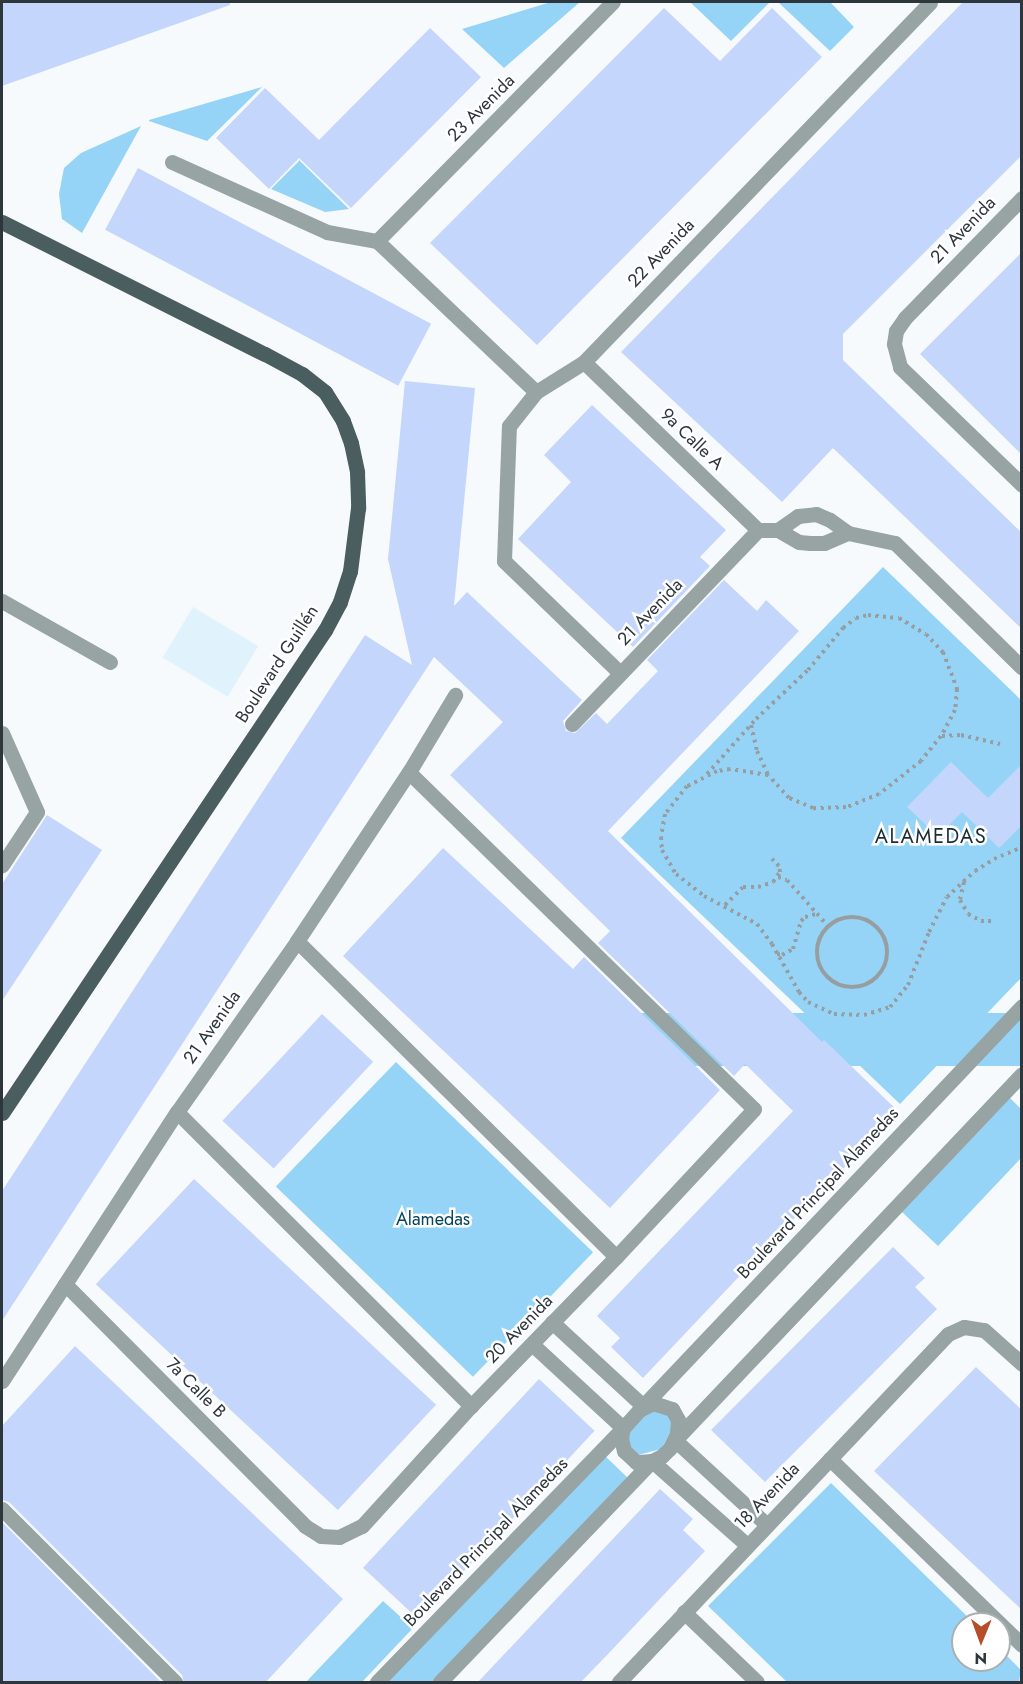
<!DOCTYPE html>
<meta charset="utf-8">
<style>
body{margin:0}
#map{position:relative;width:1023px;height:1684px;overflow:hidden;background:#f6fafd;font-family:Jost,sans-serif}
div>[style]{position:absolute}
.built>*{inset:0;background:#e0f2fc;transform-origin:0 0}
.green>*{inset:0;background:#95d4f6;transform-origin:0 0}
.building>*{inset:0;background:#c5d6fc;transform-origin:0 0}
.path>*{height:4px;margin-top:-2px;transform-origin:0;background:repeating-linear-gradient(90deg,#979ea1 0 3px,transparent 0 7.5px)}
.path>.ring{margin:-2px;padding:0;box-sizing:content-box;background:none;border:4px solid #979ea1;border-radius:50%}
.minor>*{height:15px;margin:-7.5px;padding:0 7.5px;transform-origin:7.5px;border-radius:7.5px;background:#98a4a4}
.major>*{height:15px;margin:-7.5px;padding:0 7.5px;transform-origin:7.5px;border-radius:7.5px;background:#4a5e5f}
span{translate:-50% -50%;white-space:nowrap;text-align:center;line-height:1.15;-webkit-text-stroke:5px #fff;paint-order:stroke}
.street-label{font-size:18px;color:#2d363a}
.park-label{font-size:18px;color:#04445e}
.neighbourhood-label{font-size:20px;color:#1b2c35;letter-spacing:1.5px}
.frame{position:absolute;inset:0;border:3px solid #2d363a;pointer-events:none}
.north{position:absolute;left:951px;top:1612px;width:60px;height:60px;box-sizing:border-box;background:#fff;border:2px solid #abafb0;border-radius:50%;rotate:181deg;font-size:16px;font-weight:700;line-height:24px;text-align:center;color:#2d363a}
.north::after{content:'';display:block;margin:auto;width:21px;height:27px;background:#b64e2a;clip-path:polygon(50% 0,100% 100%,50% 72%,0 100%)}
</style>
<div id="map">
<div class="built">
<div style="left:193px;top:607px;width:76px;height:59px;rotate:31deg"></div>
</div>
<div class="green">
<div style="clip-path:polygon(551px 2px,580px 2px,504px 68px,462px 29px)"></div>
<div style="clip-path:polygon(690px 2px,770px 2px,731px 41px)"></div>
<div style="clip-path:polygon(778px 2px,830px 2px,854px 27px,830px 51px)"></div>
<div style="clip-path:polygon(262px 87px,207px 141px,149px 121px,149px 120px)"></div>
<div style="clip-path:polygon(141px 126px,82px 233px,62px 219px,59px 194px,64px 168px,81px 153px)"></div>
<div style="clip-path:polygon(300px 160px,300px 161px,349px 209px,325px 212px,271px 189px)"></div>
<div style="clip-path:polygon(883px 567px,1021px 700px,1021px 978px,900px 1104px,621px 838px)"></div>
<div style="left:1021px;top:1013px;width:53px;height:517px;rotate:90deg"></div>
<div style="left:396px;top:1062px;width:274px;height:173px;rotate:44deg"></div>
<div style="clip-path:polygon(1010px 1098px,1021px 1109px,1021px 1158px,938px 1246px,902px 1212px)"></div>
<div style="clip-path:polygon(652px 1409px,670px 1416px,673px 1428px,661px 1449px,638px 1455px,627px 1444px,632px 1422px)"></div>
<div style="left:604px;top:1455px;width:35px;height:315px;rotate:44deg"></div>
<div style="clip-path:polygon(831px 1483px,975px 1624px,963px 1624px,963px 1660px,999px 1660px,999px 1648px,1021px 1670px,1019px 1682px,787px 1682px,708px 1606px)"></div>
<div style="clip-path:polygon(383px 1601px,413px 1628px,362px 1682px,306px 1682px)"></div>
</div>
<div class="building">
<div style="clip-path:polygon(2px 2px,230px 2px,230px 5px,2px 86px)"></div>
<div style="clip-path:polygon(963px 2px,1022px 2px,1022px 155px,843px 334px,843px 360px,1022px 533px,1022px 629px,833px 448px,782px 502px,621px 352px)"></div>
<div style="clip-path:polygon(664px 8px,720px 61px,772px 8px,822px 57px,537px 345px,430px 243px)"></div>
<div style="clip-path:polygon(430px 28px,481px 77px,351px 208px,299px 158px,269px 189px,216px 138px,265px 88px,319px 140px)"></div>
<div style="left:138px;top:168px;width:332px;height:70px;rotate:28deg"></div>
<div style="clip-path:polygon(1022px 252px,1022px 455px,920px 354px)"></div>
<div style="clip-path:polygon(405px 381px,475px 388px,454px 606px,467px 592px,582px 700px,563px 721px,566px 731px,575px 733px,596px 713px,607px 724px,658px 671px,647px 660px,724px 580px,757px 611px,766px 600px,799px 631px,608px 831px,822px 1042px,824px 1040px,900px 1113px,822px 1189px,643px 1378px,611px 1347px,620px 1338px,597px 1316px,793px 1111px,745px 1064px,734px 1076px,598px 943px,610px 931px,450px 775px,503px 722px,434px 657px,2px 1321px,2px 1191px,365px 635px,412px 665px,388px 559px)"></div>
<div style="clip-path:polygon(592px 405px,726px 530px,700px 557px,710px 566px,633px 647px,518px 539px,571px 482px,544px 455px)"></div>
<div style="clip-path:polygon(951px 762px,988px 798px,1022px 764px,1022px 825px,999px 848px,962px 812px,938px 836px,907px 807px)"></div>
<div style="clip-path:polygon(47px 815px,102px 850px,2px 1001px,2px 884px)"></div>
<div style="clip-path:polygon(443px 848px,573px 969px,584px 957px,720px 1090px,610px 1208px,343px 956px)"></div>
<div style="left:322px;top:1014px;width:70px;height:146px;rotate:43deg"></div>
<div style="left:194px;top:1179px;width:331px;height:144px;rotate:43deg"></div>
<div style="clip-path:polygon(893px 1247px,925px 1278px,915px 1287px,937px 1309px,765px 1482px,711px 1430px)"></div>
<div style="clip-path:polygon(75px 1346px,343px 1599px,265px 1683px,184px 1683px,182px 1675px,9px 1502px,2px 1500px,2px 1426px)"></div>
<div style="clip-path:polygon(976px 1367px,1022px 1410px,1022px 1610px,874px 1471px)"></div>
<div style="left:539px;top:1379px;width:76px;height:258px;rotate:43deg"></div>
<div style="clip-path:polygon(660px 1489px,693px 1519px,683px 1530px,705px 1551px,609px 1653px,580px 1683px,477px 1683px)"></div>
<div style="clip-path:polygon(2px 1522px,162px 1683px,2px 1683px)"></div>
</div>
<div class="path">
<div style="left:751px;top:725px;width:27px;rotate:77deg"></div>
<div style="left:757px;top:751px;width:26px;rotate:65deg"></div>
<div style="left:942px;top:736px;width:19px;rotate:-3deg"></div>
<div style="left:961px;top:735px;width:40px;rotate:13deg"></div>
<div style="left:707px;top:774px;width:74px;rotate:-48.3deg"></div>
<div style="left:756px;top:719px;width:71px;rotate:-43.3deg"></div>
<div style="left:808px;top:670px;width:55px;rotate:-50.2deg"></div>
<div style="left:843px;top:628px;width:16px;rotate:-38deg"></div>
<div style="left:856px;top:618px;width:12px;rotate:-14deg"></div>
<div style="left:868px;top:615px;width:31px;rotate:6deg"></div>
<div style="left:899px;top:618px;width:31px;rotate:31deg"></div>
<div style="left:926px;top:634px;width:25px;rotate:47deg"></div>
<div style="left:943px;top:652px;width:40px;rotate:69deg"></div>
<div style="left:957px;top:689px;width:21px;rotate:95deg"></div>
<div style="left:955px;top:710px;width:30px;rotate:118deg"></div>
<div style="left:941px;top:736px;width:32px;rotate:129deg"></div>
<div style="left:921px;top:761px;width:53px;rotate:141.8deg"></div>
<div style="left:879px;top:794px;width:35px;rotate:158deg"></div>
<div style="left:846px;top:807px;width:33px;rotate:178deg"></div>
<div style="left:813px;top:808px;width:26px;rotate:-157deg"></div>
<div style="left:789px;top:798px;width:31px;rotate:-132deg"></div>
<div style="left:768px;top:775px;width:38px;rotate:-171deg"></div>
<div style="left:730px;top:769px;width:13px;rotate:171deg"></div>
<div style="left:717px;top:771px;width:34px;rotate:153deg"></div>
<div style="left:687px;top:786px;width:36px;rotate:128deg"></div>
<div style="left:665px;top:814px;width:23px;rotate:100deg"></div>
<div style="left:661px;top:837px;width:13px;rotate:86deg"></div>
<div style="left:662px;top:850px;width:28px;rotate:60deg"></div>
<div style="left:676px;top:874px;width:36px;rotate:38deg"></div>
<div style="left:704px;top:896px;width:60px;rotate:27.8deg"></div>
<div style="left:757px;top:924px;width:25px;rotate:53deg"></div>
<div style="left:772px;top:944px;width:55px;rotate:60.6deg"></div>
<div style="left:799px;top:992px;width:13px;rotate:48deg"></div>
<div style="left:808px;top:1002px;width:29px;rotate:25deg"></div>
<div style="left:834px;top:1014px;width:30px;rotate:2deg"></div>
<div style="left:864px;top:1015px;width:27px;rotate:-17deg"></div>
<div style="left:890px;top:1007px;width:28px;rotate:-51deg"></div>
<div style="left:908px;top:985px;width:57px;rotate:-68.4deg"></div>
<div style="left:929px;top:932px;width:39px;rotate:-63deg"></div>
<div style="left:947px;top:897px;width:38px;rotate:-43deg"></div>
<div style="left:975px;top:871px;width:22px;rotate:-32deg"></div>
<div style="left:994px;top:859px;width:30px;rotate:-23deg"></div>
<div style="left:778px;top:877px;width:9px;rotate:18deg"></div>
<div style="left:787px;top:880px;width:62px;rotate:48.3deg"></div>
<div style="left:964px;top:882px;width:18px;rotate:103deg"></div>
<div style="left:960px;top:900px;width:16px;rotate:60deg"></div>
<div style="left:968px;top:914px;width:15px;rotate:28deg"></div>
<div style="left:981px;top:921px;width:14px"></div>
<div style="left:725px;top:905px;width:25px;rotate:-45deg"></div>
<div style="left:743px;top:887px;width:15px"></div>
<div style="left:758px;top:887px;width:16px;rotate:-18deg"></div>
<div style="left:773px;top:882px;width:12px;rotate:-55deg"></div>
<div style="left:780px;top:872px;width:6px;rotate:-99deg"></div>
<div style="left:779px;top:866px;width:10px;rotate:-135deg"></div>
<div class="ring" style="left:817px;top:917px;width:66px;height:66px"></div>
<div style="left:777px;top:954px;width:5px;rotate:11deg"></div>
<div style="left:782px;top:955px;width:13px;rotate:-29deg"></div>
<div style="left:793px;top:949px;width:29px;rotate:-74deg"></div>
<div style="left:801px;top:921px;width:6px;rotate:-45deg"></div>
<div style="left:805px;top:917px;width:11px;rotate:-15deg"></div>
</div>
<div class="minor">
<div style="left:172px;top:162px;width:170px;rotate:24.3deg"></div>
<div style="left:327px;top:232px;width:51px;rotate:10.2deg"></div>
<div style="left:377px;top:241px;width:219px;rotate:43.5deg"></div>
<div style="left:1022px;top:198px;width:168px;rotate:134.3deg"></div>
<div style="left:905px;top:318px;width:16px;rotate:125deg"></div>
<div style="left:896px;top:331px;width:13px;rotate:99deg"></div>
<div style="left:894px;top:344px;width:24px;rotate:75deg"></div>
<div style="left:900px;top:367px;width:170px;rotate:44deg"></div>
<div style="left:377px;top:241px;width:336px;rotate:-45.4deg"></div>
<div style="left:584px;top:362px;width:242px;rotate:44deg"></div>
<div style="left:758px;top:530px;width:20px"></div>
<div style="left:778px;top:530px;width:24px;rotate:30deg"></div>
<div style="left:799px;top:542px;width:11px;rotate:5deg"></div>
<div style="left:810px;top:543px;width:14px"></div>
<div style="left:824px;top:543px;width:26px;rotate:-23deg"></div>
<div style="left:778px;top:530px;width:24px;rotate:-35deg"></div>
<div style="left:798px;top:516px;width:18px;rotate:-6deg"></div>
<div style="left:816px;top:514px;width:15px;rotate:23deg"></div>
<div style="left:830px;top:520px;width:22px;rotate:36deg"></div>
<div style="left:848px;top:533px;width:48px;rotate:12deg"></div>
<div style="left:895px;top:543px;width:178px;rotate:44.5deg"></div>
<div style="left:2px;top:601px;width:124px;rotate:29.5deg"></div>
<div style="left:619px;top:672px;width:160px;rotate:-136deg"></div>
<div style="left:504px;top:561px;width:135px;rotate:-87.9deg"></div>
<div style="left:509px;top:426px;width:43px;rotate:-51.5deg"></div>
<div style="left:536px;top:392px;width:57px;rotate:-32deg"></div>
<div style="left:584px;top:362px;width:499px;rotate:-46.1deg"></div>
<div style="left:572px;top:724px;width:269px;rotate:-46.2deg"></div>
<div style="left:2px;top:733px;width:86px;rotate:66.1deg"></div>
<div style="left:37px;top:812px;width:64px;rotate:123.4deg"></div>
<div style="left:297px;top:941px;width:449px;rotate:44.7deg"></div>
<div style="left:177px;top:1112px;width:416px;rotate:45deg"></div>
<div style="left:65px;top:1284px;width:341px;rotate:45.2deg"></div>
<div style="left:305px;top:1526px;width:19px;rotate:32deg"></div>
<div style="left:321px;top:1536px;width:18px;rotate:3deg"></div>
<div style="left:339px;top:1537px;width:25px;rotate:-26deg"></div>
<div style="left:362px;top:1526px;width:162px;rotate:-47.8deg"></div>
<div style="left:471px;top:1406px;width:208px;rotate:-45.8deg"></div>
<div style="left:616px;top:1257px;width:202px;rotate:-47deg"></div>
<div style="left:754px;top:1109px;width:482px;rotate:-135.7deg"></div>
<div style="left:552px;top:1322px;width:124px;rotate:42.7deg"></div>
<div style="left:643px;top:1406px;width:551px;rotate:-46.54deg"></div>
<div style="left:2px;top:1381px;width:321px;rotate:-57deg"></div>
<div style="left:177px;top:1112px;width:209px;rotate:-54.9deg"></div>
<div style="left:297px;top:941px;width:203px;rotate:-56.5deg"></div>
<div style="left:409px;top:772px;width:90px;rotate:-59.1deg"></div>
<div style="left:653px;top:1403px;width:20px;rotate:18deg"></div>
<div style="left:672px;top:1409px;width:13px;rotate:61deg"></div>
<div style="left:678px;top:1420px;width:14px;rotate:94deg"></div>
<div style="left:677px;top:1434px;width:16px;rotate:117deg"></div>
<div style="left:670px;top:1448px;width:11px;rotate:135deg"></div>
<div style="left:662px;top:1456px;width:11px;rotate:153deg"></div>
<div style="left:652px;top:1461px;width:16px;rotate:176deg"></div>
<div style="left:636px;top:1462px;width:16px;rotate:-137deg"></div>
<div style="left:624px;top:1451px;width:13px;rotate:-103deg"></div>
<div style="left:621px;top:1438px;width:10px;rotate:-79deg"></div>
<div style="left:623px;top:1428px;width:24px;rotate:-48deg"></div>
<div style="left:639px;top:1410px;width:16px;rotate:-27deg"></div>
<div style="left:830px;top:1459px;width:267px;rotate:44.1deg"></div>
<div style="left:2px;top:1509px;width:245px;rotate:45deg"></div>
<div style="left:766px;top:1524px;width:124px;rotate:-137.3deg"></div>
<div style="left:675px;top:1440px;width:504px;rotate:-46.53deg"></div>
<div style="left:684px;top:1612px;width:101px;rotate:43.8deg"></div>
<div style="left:377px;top:1682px;width:354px;rotate:-45.9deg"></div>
<div style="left:623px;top:1428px;width:124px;rotate:-137.3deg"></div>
<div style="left:440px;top:1682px;width:306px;rotate:-46.2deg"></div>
<div style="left:652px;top:1461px;width:127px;rotate:41.5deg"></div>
<div style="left:619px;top:1682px;width:479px;rotate:-46.6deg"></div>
<div style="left:948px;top:1334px;width:17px;rotate:-24deg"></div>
<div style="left:964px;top:1327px;width:20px;rotate:9deg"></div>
<div style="left:984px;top:1330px;width:51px;rotate:41.8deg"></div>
</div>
<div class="major">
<div style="left:2px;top:222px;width:294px;rotate:26.7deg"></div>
<div style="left:265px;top:354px;width:42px;rotate:28.4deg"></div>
<div style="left:302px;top:374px;width:29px;rotate:38deg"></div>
<div style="left:325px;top:392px;width:34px;rotate:58deg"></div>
<div style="left:343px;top:421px;width:23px;rotate:70deg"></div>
<div style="left:351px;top:443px;width:30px;rotate:78deg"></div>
<div style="left:357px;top:472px;width:36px;rotate:88deg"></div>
<div style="left:358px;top:508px;width:64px;rotate:97.2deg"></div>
<div style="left:350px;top:571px;width:33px;rotate:108deg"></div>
<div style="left:340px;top:602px;width:32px;rotate:118deg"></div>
<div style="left:325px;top:630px;width:581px;rotate:123.77deg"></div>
</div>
<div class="street-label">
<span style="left:481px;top:108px;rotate:-45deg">23 Avenida</span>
<span style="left:963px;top:230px;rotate:-46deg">21 Avenida</span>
<span style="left:661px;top:253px;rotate:-46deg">22 Avenida</span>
<span style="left:692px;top:439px;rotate:44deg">9a Calle A</span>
<span style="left:650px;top:612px;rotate:-46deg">21 Avenida</span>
<span style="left:277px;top:664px;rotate:-57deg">Boulevard Guillén</span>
<span style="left:212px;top:1027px;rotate:-55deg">21 Avenida</span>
<span style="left:818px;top:1193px;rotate:-47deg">Boulevard Principal Alamedas</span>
<span style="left:519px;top:1329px;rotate:-46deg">20 Avenida</span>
<span style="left:196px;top:1388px;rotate:45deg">7a Calle B</span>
<span style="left:767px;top:1496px;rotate:-46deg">18 Avenida</span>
<span style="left:486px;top:1542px;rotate:-46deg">Boulevard Principal Alamedas</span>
</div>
<div class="park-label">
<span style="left:433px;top:1219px">Alamedas</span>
</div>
<div class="neighbourhood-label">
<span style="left:931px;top:836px">ALAMEDAS</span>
</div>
<div class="frame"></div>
<div class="north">N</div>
</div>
